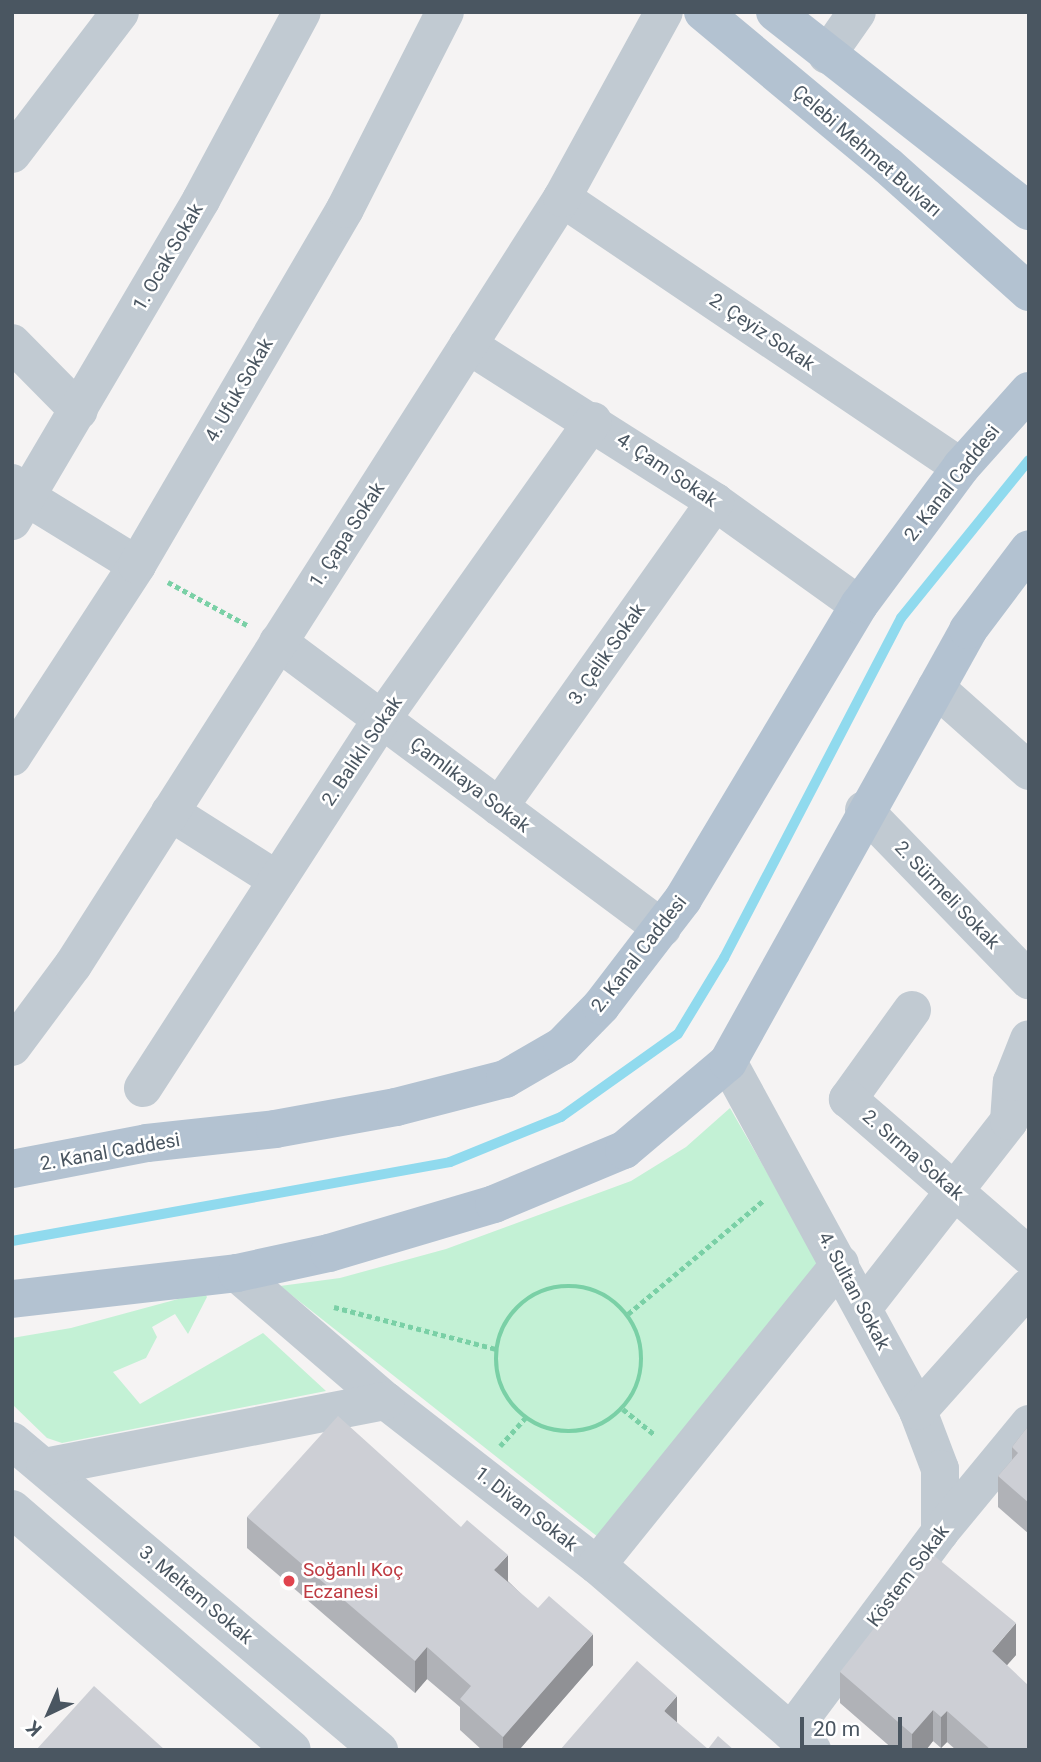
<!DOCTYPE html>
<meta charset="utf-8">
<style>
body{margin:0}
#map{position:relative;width:1041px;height:1762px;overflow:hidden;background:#f5f3f3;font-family:Roboto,sans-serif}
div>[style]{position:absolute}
.green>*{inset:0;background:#c3f1d5}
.stream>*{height:10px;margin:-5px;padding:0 5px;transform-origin:5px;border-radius:5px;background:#90daee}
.path>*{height:4.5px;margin-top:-2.25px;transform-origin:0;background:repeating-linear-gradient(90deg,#7ad0a6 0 5px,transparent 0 8.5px)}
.path>.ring{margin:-2.25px;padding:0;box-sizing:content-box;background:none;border:4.5px solid #7ad0a6;border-radius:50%}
.minor>*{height:38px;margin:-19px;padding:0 19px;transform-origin:19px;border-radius:19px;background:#c1cad2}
.major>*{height:38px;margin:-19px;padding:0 19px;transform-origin:19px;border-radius:19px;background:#b3c2d1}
.wall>*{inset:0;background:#b0b2b7}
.shaded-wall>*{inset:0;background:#909195}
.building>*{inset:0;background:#cdcfd5}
.dots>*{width:19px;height:19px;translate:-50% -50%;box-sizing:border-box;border:4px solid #fff;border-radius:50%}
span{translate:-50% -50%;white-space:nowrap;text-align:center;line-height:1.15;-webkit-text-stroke:5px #fff;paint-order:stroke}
.street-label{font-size:19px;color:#4a5661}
.health-label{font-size:19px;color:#be3a42}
.left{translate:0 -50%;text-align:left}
.frame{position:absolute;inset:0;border:14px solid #4a5661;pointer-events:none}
.north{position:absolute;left:14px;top:1678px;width:70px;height:70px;-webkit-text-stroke:5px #fff;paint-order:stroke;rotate:224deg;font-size:19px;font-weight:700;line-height:28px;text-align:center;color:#4a5661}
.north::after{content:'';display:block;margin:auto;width:24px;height:32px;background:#4a5661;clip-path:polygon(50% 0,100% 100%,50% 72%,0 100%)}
.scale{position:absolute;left:800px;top:1717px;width:102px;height:32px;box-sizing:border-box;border:4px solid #4a5661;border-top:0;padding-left:9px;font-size:21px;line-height:24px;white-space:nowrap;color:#4a5661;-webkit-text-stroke:5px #fff;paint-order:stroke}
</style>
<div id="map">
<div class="green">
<div style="clip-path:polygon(730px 1108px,819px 1263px,598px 1537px,280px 1286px,340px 1278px,446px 1249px,631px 1181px,686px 1147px)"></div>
<div style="clip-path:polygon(204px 1292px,207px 1297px,188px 1334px,175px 1314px,152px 1327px,157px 1337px,146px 1358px,113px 1372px,140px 1404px,263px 1333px,326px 1391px,62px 1443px,47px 1438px,12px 1404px,12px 1338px,71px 1328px)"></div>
</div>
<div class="stream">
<div style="left:12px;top:1241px;width:445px;rotate:-10.2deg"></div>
<div style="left:450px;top:1162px;width:120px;rotate:-22.1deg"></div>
<div style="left:561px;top:1117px;width:143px;rotate:-35.4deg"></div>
<div style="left:678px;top:1034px;width:89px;rotate:-58.8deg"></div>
<div style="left:724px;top:958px;width:383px;rotate:-62.5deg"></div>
<div style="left:901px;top:618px;width:203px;rotate:-51deg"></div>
</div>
<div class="path">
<div style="left:168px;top:582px;width:90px;rotate:28.6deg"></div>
<div class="ring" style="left:496px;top:1286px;width:141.5px;height:141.5px"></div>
<div style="left:334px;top:1307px;width:167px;rotate:14.5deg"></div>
<div style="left:628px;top:1314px;width:177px;rotate:-40deg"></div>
<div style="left:623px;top:1409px;width:41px;rotate:39.1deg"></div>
<div style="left:500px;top:1446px;width:38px;rotate:-48deg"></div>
</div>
<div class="minor">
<div style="left:827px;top:55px;width:52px;rotate:-55.1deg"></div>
<div style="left:12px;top:154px;width:178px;rotate:-52.7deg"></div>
<div style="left:562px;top:198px;width:481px;rotate:34deg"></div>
<div style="left:12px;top:343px;width:95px;rotate:45.4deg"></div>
<div style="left:468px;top:345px;width:293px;rotate:32.4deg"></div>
<div style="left:715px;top:502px;width:177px;rotate:35.6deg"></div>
<div style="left:12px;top:483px;width:22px;rotate:43deg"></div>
<div style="left:28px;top:498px;width:128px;rotate:31.6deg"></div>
<div style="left:12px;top:521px;width:373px;rotate:-59.5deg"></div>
<div style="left:201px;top:200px;width:213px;rotate:-61.8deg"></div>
<div style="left:278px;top:642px;width:479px;rotate:36.7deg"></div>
<div style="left:936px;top:688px;width:125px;rotate:41.7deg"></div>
<div style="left:12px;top:757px;width:229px;rotate:-56.9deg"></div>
<div style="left:137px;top:565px;width:412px;rotate:-59.7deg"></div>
<div style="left:345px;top:209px;width:221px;rotate:-63.1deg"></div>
<div style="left:499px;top:807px;width:374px;rotate:-54.7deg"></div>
<div style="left:864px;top:810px;width:237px;rotate:45.9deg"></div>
<div style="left:170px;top:812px;width:127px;rotate:32.4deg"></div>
<div style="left:912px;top:1010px;width:110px;rotate:125.7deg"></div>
<div style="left:848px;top:1099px;width:240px;rotate:40.9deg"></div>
<div style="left:12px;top:1047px;width:102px;rotate:-53.4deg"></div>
<div style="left:73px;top:965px;width:910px;rotate:-57.48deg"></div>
<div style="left:562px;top:198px;width:212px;rotate:-61.3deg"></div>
<div style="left:728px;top:1062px;width:397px;rotate:61.4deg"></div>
<div style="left:918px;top:1411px;width:62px;rotate:69.2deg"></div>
<div style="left:940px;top:1469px;width:63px;rotate:90deg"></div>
<div style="left:143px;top:1088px;width:440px;rotate:-57.1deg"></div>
<div style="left:382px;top:719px;width:365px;rotate:-54.7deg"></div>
<div style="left:237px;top:1273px;width:196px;rotate:40.7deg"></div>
<div style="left:386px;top:1401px;width:267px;rotate:37.9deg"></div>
<div style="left:597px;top:1565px;width:284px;rotate:40.7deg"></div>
<div style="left:863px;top:1308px;width:237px;rotate:-52deg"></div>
<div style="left:1009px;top:1121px;width:39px;rotate:-86deg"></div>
<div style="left:1012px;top:1082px;width:46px;rotate:-68.4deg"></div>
<div style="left:918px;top:1411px;width:166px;rotate:-48.2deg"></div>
<div style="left:12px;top:1441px;width:480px;rotate:40.1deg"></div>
<div style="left:45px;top:1467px;width:347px;rotate:-11deg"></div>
<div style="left:12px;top:1509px;width:369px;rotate:40.7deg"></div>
<div style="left:597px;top:1565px;width:387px;rotate:-51.1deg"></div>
<div style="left:791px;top:1732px;width:249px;rotate:-53.3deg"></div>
<div style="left:940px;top:1532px;width:140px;rotate:-50.5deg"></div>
</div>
<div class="major">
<div style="left:703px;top:12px;width:241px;rotate:39.8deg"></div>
<div style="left:888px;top:166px;width:189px;rotate:41.8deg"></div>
<div style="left:775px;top:12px;width:323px;rotate:38.1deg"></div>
<div style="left:12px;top:1169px;width:137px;rotate:-10.9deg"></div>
<div style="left:147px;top:1143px;width:129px;rotate:-6.2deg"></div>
<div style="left:275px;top:1129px;width:123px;rotate:-10.3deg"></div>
<div style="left:396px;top:1107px;width:113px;rotate:-14.4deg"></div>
<div style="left:505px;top:1079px;width:66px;rotate:-30.1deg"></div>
<div style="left:562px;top:1046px;width:56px;rotate:-45.7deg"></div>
<div style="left:601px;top:1006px;width:135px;rotate:-52.5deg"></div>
<div style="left:683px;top:899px;width:343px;rotate:-59.1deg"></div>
<div style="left:859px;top:605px;width:172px;rotate:-53.5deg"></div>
<div style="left:961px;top:467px;width:102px;rotate:-48.2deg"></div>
<div style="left:12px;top:1299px;width:226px;rotate:-6.6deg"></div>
<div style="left:237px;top:1273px;width:94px;rotate:-12.3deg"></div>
<div style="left:329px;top:1253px;width:172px;rotate:-16.5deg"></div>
<div style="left:494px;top:1204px;width:141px;rotate:-22.6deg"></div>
<div style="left:624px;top:1150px;width:136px;rotate:-40.2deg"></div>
<div style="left:728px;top:1062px;width:494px;rotate:-60.9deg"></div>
<div style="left:968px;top:630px;width:101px;rotate:-53deg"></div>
</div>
<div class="wall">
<div style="clip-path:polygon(1029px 1425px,1029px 1534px,998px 1507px,998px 1476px,1012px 1460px,1012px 1447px)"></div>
<div style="clip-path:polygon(247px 1517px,461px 1527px,508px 1581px,593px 1665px,519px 1750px,482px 1750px,460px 1730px,460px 1707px,427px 1679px,415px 1693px,247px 1548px)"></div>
<div style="clip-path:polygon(1016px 1655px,1007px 1665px,1029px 1750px,956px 1750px,947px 1742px,941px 1748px,933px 1741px,926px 1750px,894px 1750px,840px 1703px,840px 1672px)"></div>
</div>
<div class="shaded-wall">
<div style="clip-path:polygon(508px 1555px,508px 1587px,494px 1570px)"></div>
<div style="clip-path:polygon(1016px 1623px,1016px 1655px,992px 1682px,992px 1651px)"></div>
<div style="clip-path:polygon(593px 1634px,593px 1665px,519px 1750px,503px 1750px,503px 1737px)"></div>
<div style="clip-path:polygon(427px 1647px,427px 1679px,415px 1693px,415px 1661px)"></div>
<div style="clip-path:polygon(677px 1696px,677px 1728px,664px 1711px)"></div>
<div style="clip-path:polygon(933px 1710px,933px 1741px,926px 1750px,912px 1750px,912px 1734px)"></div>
<div style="clip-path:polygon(947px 1711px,947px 1742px,941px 1748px,941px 1717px)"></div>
</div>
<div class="building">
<div style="clip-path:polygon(338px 1416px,461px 1527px,467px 1520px,508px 1555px,494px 1570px,538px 1608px,549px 1596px,593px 1634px,503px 1737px,460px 1699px,471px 1686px,427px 1647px,415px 1661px,247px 1517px)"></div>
<div style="clip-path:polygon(1029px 1425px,1029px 1503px,998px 1476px,1018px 1453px,1012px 1447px)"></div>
<div style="clip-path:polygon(932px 1554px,1016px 1623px,992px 1651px,1029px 1686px,1029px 1750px,991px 1750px,947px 1711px,941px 1717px,933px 1710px,912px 1734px,840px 1672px)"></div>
<div style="clip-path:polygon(637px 1661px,677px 1696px,664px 1711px,708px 1749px,718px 1736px,734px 1750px,560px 1750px)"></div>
<div style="clip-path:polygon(94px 1686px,165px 1750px,36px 1750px)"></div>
</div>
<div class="dots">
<div style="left:289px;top:1581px;background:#e0444e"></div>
</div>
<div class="street-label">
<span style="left:867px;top:151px;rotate:41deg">Çelebi Mehmet Bulvarı</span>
<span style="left:168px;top:257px;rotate:-60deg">1. Ocak Sokak</span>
<span style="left:762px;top:332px;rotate:34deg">2. Çeyiz Sokak</span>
<span style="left:239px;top:390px;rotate:-60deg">4. Ufuk Sokak</span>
<span style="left:667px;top:470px;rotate:34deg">4. Çam Sokak</span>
<span style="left:952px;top:483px;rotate:-52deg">2. Kanal Caddesi</span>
<span style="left:347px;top:535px;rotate:-57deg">1. Çapa Sokak</span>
<span style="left:607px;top:654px;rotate:-55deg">3. Çelik Sokak</span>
<span style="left:362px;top:751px;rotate:-56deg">2. Balıklı Sokak</span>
<span style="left:470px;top:785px;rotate:37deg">Çamlıkaya Sokak</span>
<span style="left:947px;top:895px;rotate:46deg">2. Sürmeli Sokak</span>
<span style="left:639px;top:954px;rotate:-52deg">2. Kanal Caddesi</span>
<span style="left:110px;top:1152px;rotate:-10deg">2. Kanal Caddesi</span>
<span style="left:913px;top:1155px;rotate:41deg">2. Sırma Sokak</span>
<span style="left:854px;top:1291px;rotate:62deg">4. Sultan Sokak</span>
<span style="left:526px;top:1509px;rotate:38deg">1. Divan Sokak</span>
<span style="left:908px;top:1576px;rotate:-53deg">Köstem Sokak</span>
<span style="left:196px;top:1595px;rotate:40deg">3. Meltem Sokak</span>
</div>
<div class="health-label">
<span class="left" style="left:303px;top:1581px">Soğanlı Koç<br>Eczanesi</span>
</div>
<div class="frame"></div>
<div class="north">K</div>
<div class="scale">20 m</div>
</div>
